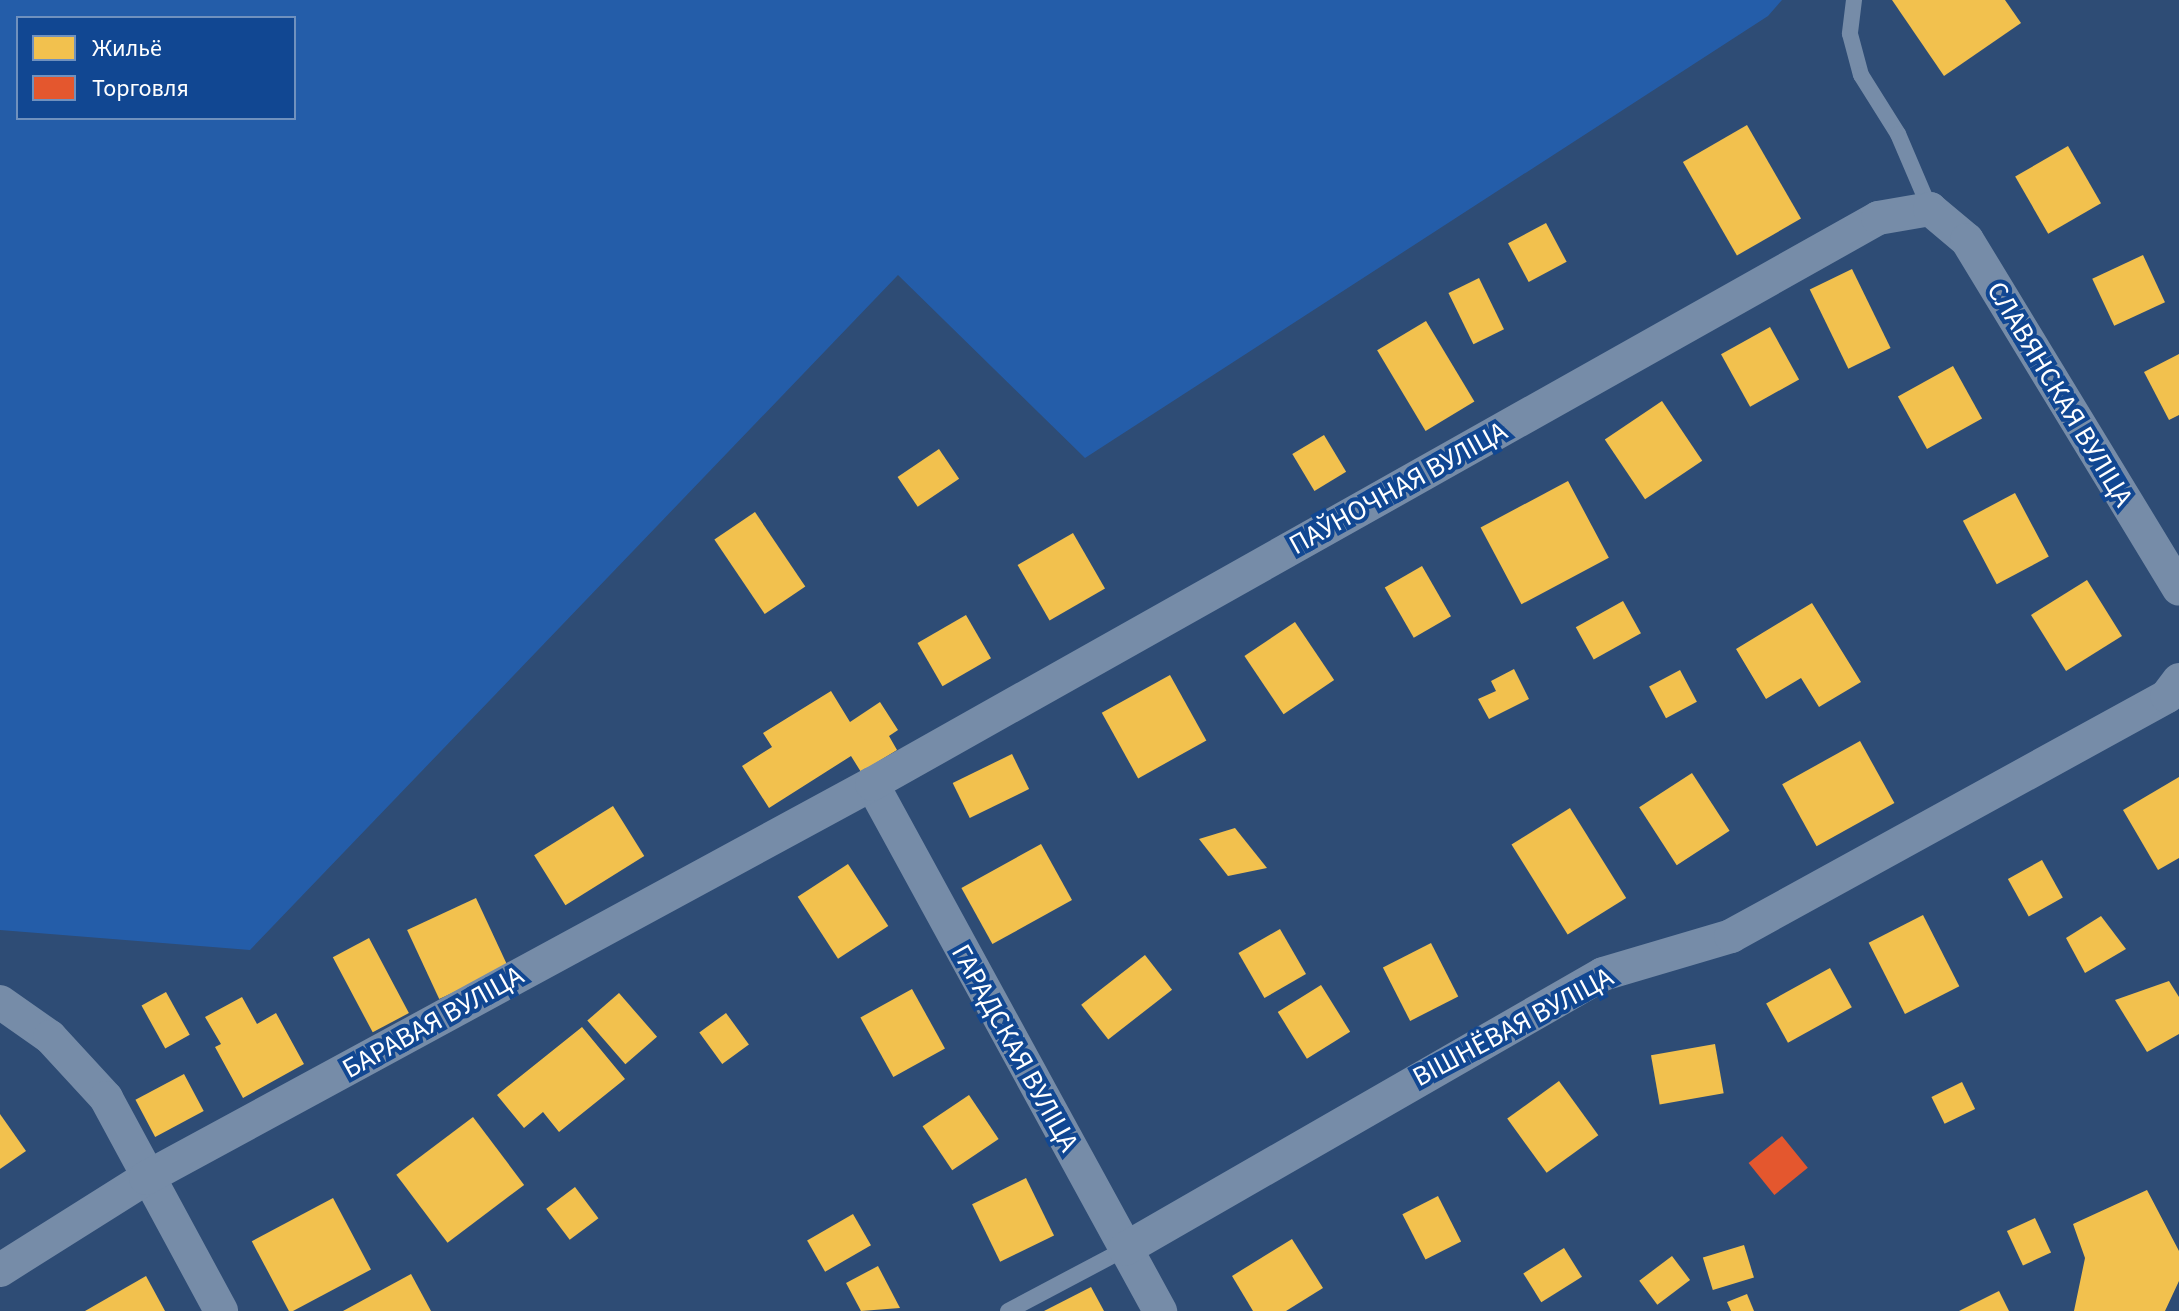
<!DOCTYPE html>
<meta charset="utf-8">
<style>
body{margin:0}
#map{position:relative;width:2179px;height:1311px;overflow:hidden;background:#2e4c75;font-family:"Source Sans 3",sans-serif}
div>[style]{position:absolute}
.green>*{inset:0;background:#245da9}
.homes>*{inset:0;background:#f2c14e;transform-origin:0 0}
.shops>*{inset:0;background:#e4572e;transform-origin:0 0}
.lane>*{height:16px;margin:-8px;padding:0 8px;transform-origin:8px;border-radius:8px;background:#768ca8}
.street>*{height:34px;margin:-17px;padding:0 17px;transform-origin:17px;border-radius:17px;background:#768ca8}
span{translate:-50% -50%;white-space:nowrap;text-align:center;line-height:1.15;-webkit-text-stroke:8px #114792;paint-order:stroke}
.street-label{font-size:28px;color:#fff}
.legend{position:absolute;left:16px;top:16px;width:280px;height:104px;box-sizing:border-box;background:#114792;border:2px solid #7091be;margin:0;padding:10px 14px;list-style:none;font-size:24px;color:#fff}
.legend li{display:flex;align-items:center;gap:16px;height:40px}
.legend b{width:40px;border:2px solid #7091be}
</style>
<div id="map">
<div class="green">
<div style="clip-path:polygon(evenodd,0 0,1782px 0,1768px 16px,1085px 458px,898px 275px,250px 950px,0 930px,0 0,18px 18px,294px 18px,294px 118px,18px 118px,18px 18px)"></div>
</div>
<div class="homes">
<div style="clip-path:polygon(1892px 0,2005px 0,2021px 23px,1944px 76px)"></div>
<div style="left:1747px;top:125px;width:108px;height:74px;rotate:60deg"></div>
<div style="left:2068px;top:146px;width:66px;height:61px;rotate:60deg"></div>
<div style="left:1546px;top:223px;width:44px;height:43px;rotate:62deg"></div>
<div style="left:2143px;top:255px;width:52px;height:56px;rotate:65deg"></div>
<div style="left:1852px;top:269px;width:88px;height:47px;rotate:64deg"></div>
<div style="left:1479px;top:278px;width:57px;height:34px;rotate:64deg"></div>
<div style="left:1426px;top:321px;width:94px;height:57px;rotate:59deg"></div>
<div style="left:1770px;top:327px;width:60px;height:56px;rotate:61deg"></div>
<div style="clip-path:polygon(2179px 354px,2179px 415px,2169px 420px,2144px 372px)"></div>
<div style="left:1953px;top:366px;width:60px;height:63px;rotate:61deg"></div>
<div style="left:1662px;top:401px;width:72px;height:69px;rotate:56deg"></div>
<div style="left:1324px;top:435px;width:43px;height:37px;rotate:59deg"></div>
<div style="left:939px;top:449px;width:36px;height:50px;rotate:56deg"></div>
<div style="left:1568px;top:481px;width:87px;height:99px;rotate:62deg"></div>
<div style="left:2015px;top:493px;width:72px;height:59px;rotate:62deg"></div>
<div style="left:755px;top:512px;width:90px;height:49px;rotate:56deg"></div>
<div style="left:1073px;top:533px;width:64px;height:64px;rotate:60deg"></div>
<div style="left:1422px;top:566px;width:58px;height:43px;rotate:60deg"></div>
<div style="left:2087px;top:580px;width:66px;height:66px;rotate:58deg"></div>
<div style="left:1623px;top:601px;width:37px;height:54px;rotate:61deg"></div>
<div style="clip-path:polygon(1812px 603px,1861px 682px,1819px 707px,1801px 678px,1766px 699px,1736px 649px)"></div>
<div style="left:966px;top:615px;width:50px;height:56px;rotate:60deg"></div>
<div style="left:1295px;top:622px;width:70px;height:61px;rotate:56deg"></div>
<div style="clip-path:polygon(1514px 669px,1529px 699px,1489px 719px,1478px 699px,1496px 691px,1491px 681px)"></div>
<div style="left:1680px;top:670px;width:36px;height:35px;rotate:62deg"></div>
<div style="left:1170px;top:675px;width:75px;height:78px;rotate:61deg"></div>
<div style="clip-path:polygon(831px 691px,850px 722px,880px 702px,898px 730px,889px 736px,897px 750px,861px 772px,851px 756px,769px 808px,742px 766px,772px 747px,763px 733px)"></div>
<div style="left:1860px;top:741px;width:71px;height:89px;rotate:61deg"></div>
<div style="left:1012px;top:754px;width:39px;height:66px;rotate:64deg"></div>
<div style="left:1692px;top:773px;width:69px;height:63px;rotate:57deg"></div>
<div style="clip-path:polygon(2179px 777px,2179px 858px,2158px 870px,2123px 810px)"></div>
<div style="left:613px;top:806px;width:59px;height:93px;rotate:58deg"></div>
<div style="left:1570px;top:808px;width:106px;height:69px;rotate:58deg"></div>
<div style="clip-path:polygon(1235px 828px,1267px 868px,1228px 876px,1199px 839px)"></div>
<div style="left:1041px;top:844px;width:64px;height:91px;rotate:61deg"></div>
<div style="left:2042px;top:860px;width:43px;height:39px;rotate:61deg"></div>
<div style="left:848px;top:864px;width:74px;height:60px;rotate:57deg"></div>
<div style="left:476px;top:898px;width:76px;height:76px;rotate:65deg"></div>
<div style="left:1923px;top:915px;width:80px;height:61px;rotate:63deg"></div>
<div style="clip-path:polygon(2101px 916px,2126px 949px,2085px 973px,2066px 938px)"></div>
<div style="left:1280px;top:929px;width:52px;height:48px;rotate:60deg"></div>
<div style="left:369px;top:938px;width:85px;height:41px;rotate:62deg"></div>
<div style="left:1431px;top:943px;width:60px;height:54px;rotate:63deg"></div>
<div style="left:1145px;top:955px;width:44px;height:81px;rotate:52deg"></div>
<div style="left:1830px;top:968px;width:45px;height:73px;rotate:61deg"></div>
<div style="clip-path:polygon(2169px 981px,2179px 997px,2179px 1034px,2147px 1052px,2115px 1000px)"></div>
<div style="left:1321px;top:985px;width:55px;height:51px;rotate:58deg"></div>
<div style="left:912px;top:989px;width:68px;height:59px;rotate:61deg"></div>
<div style="left:166px;top:992px;width:49px;height:28px;rotate:61deg"></div>
<div style="left:619px;top:993px;width:58px;height:42px;rotate:49deg"></div>
<div style="clip-path:polygon(242px 997px,257px 1024px,276px 1013px,304px 1064px,243px 1098px,215px 1047px,221px 1044px,205px 1017px)"></div>
<div style="left:726px;top:1013px;width:39px;height:33px;rotate:54deg"></div>
<div style="clip-path:polygon(582px 1027px,625px 1079px,559px 1132px,543px 1112px,524px 1128px,497px 1095px)"></div>
<div style="left:1715px;top:1044px;width:50px;height:65px;rotate:80deg"></div>
<div style="left:184px;top:1074px;width:42px;height:55px;rotate:62deg"></div>
<div style="left:1559px;top:1081px;width:67px;height:64px;rotate:54deg"></div>
<div style="left:1962px;top:1082px;width:30px;height:34px;rotate:64deg"></div>
<div style="left:969px;top:1095px;width:53px;height:56px;rotate:56deg"></div>
<div style="clip-path:polygon(0 1114px,26px 1151px,0 1169px)"></div>
<div style="left:473px;top:1117px;width:85px;height:96px;rotate:53deg"></div>
<div style="left:1026px;top:1178px;width:64px;height:60px;rotate:64deg"></div>
<div style="left:575px;top:1187px;width:39px;height:36px;rotate:53deg"></div>
<div style="clip-path:polygon(2147px 1190px,2179px 1251px,2179px 1281px,2165px 1311px,2074px 1311px,2085px 1258px,2073px 1224px)"></div>
<div style="left:1438px;top:1196px;width:51px;height:40px;rotate:63deg"></div>
<div style="left:333px;top:1198px;width:81px;height:92px;rotate:62deg"></div>
<div style="left:853px;top:1214px;width:36px;height:53px;rotate:60deg"></div>
<div style="left:2035px;top:1218px;width:38px;height:31px;rotate:65deg"></div>
<div style="clip-path:polygon(1292px 1239px,1323px 1288px,1286px 1311px,1253px 1311px,1232px 1276px)"></div>
<div style="left:1744px;top:1245px;width:34px;height:43px;rotate:73deg"></div>
<div style="left:1564px;top:1248px;width:34px;height:48px;rotate:58deg"></div>
<div style="left:1672px;top:1256px;width:30px;height:41px;rotate:53deg"></div>
<div style="clip-path:polygon(878px 1266px,900px 1308px,861px 1311px,846px 1283px)"></div>
<div style="clip-path:polygon(411px 1274px,431px 1311px,343px 1311px)"></div>
<div style="clip-path:polygon(146px 1276px,165px 1311px,85px 1311px)"></div>
<div style="clip-path:polygon(1091px 1287px,1104px 1311px,1044px 1311px)"></div>
<div style="clip-path:polygon(1999px 1291px,2009px 1311px,1959px 1311px)"></div>
<div style="clip-path:polygon(1747px 1294px,1754px 1311px,1731px 1311px,1727px 1302px)"></div>
</div>
<div class="shops">
<div style="left:1782px;top:1136px;width:41px;height:43px;rotate:51deg"></div>
</div>
<div class="lane">
<div style="left:1854px;top:0;width:34px;rotate:97deg"></div>
<div style="left:1850px;top:34px;width:42px;rotate:75deg"></div>
<div style="left:1861px;top:75px;width:70px;rotate:57.9deg"></div>
<div style="left:1898px;top:134px;width:82px;rotate:66.9deg"></div>
<div style="left:1008px;top:1311px;width:132px;rotate:-27.9deg"></div>
</div>
<div class="street">
<div style="left:872px;top:784px;width:601px;rotate:61.34deg"></div>
<div style="left:0;top:1002px;width:61px;rotate:35deg"></div>
<div style="left:50px;top:1037px;width:83px;rotate:47.4deg"></div>
<div style="left:106px;top:1098px;width:242px;rotate:61.6deg"></div>
<div style="left:1125px;top:1249px;width:551px;rotate:-29.91deg"></div>
<div style="left:1603px;top:974px;width:134px;rotate:-16.5deg"></div>
<div style="left:1731px;top:936px;width:498px;rotate:-28.8deg"></div>
<div style="left:2167px;top:696px;width:20px;rotate:-53deg"></div>
<div style="left:0;top:1270px;width:173px;rotate:-32.2deg"></div>
<div style="left:146px;top:1178px;width:826px;rotate:-28.49deg"></div>
<div style="left:872px;top:784px;width:1154px;rotate:-29.36deg"></div>
<div style="left:1878px;top:218px;width:53px;rotate:-9.8deg"></div>
<div style="left:1930px;top:209px;width:48px;rotate:40deg"></div>
<div style="left:1967px;top:240px;width:408px;rotate:58.7deg"></div>
</div>
<div class="street-label">
<span style="left:2060px;top:394px;rotate:59deg">СЛАВЯНСКАЯ ВУЛІЦА</span>
<span style="left:1398px;top:488px;rotate:-29deg">ПАЎНОЧНАЯ ВУЛІЦА</span>
<span style="left:433px;top:1022px;rotate:-29deg">БАРАВАЯ ВУЛІЦА</span>
<span style="left:1513px;top:1027px;rotate:-28deg">ВІШНЁВАЯ ВУЛІЦА</span>
<span style="left:1015px;top:1048px;rotate:61deg">ГАРАДСКАЯ ВУЛІЦА</span>
</div>
<ul class="legend">
<li><b style="height:22px;background:#f2c14e"></b>Жильё</li>
<li><b style="height:22px;background:#e4572e"></b>Торговля</li>
</ul>
</div>
